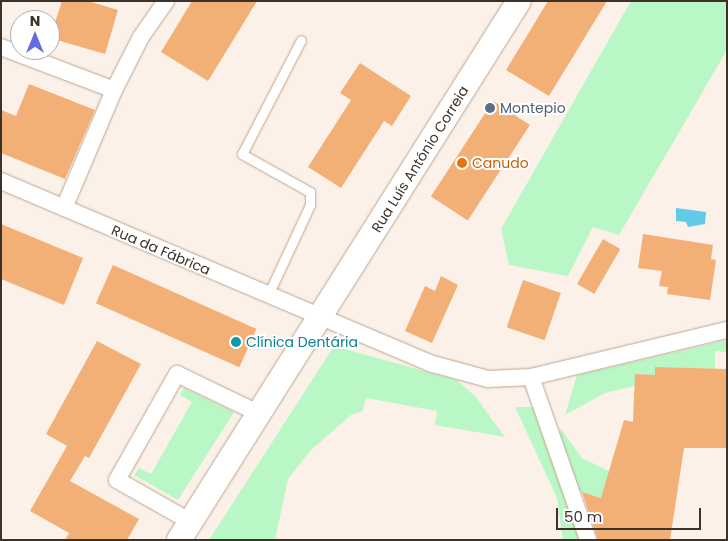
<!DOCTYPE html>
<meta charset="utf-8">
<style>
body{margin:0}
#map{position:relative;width:728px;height:541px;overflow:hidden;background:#fcf1e8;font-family:Poppins,sans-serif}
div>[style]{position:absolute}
.green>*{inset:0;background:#baf7c6}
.water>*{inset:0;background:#60cae8}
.building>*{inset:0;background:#f2b077;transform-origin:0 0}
.roads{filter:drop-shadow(0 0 1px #bea590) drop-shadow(0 0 1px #bea590)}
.lane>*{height:9px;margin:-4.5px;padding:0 4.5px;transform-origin:4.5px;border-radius:4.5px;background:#fff}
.street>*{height:16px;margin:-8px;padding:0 8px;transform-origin:8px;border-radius:8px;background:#fff}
.secondary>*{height:24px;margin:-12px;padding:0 12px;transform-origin:12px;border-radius:12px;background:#fff}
.dots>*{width:14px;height:14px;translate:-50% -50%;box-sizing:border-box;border:2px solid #fff;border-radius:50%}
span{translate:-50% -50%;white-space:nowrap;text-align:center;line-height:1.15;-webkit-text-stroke:4px #fff;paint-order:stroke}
.service-label{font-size:14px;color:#4e5e75}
.left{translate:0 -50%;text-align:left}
.street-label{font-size:14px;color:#3c3229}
.food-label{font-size:14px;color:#c56008}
.culture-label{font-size:14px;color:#0d838f}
.frame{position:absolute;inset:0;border:2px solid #3c3229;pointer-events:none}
.north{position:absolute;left:10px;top:10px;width:50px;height:50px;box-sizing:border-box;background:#fff;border:1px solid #b1ada9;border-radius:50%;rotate:0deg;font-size:14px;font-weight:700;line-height:20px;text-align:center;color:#3c3229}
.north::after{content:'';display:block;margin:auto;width:18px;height:22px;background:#626ce4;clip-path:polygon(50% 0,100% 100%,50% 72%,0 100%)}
.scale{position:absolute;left:556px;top:508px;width:145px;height:22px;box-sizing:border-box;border:2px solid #3c3229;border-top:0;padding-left:6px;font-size:15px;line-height:18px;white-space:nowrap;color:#3c3229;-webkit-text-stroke:4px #fff;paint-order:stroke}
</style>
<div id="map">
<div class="green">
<div style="clip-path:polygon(631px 1px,727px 1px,727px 50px,619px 235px,593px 227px,568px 276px,509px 265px,501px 229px)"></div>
<div style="clip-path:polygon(727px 340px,727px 352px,715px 351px,715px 369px,655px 367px,655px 375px,635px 374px,635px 386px,605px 393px,565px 415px,577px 375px)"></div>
<div style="clip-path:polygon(334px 346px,456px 380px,475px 396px,505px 437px,435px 425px,437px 411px,366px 398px,363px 411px,351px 415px,310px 451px,288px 479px,275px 540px,209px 540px)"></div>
<div style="clip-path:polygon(184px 388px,234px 412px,178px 500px,134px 475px,139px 468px,151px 474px,192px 402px,180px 395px)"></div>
<div style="clip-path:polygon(515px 407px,536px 407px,584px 540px,563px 540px,557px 498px)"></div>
<div style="clip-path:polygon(561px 429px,582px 458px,609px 471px,611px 501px,573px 489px,556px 445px)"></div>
</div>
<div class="water">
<div style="clip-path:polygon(676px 208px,706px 212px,705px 224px,688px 227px,686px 222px,676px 221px)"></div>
</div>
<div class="building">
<div style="clip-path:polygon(62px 1px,88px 1px,118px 10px,105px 54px,50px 38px)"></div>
<div style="clip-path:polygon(192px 1px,257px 1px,208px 81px,161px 52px)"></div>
<div style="clip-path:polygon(548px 1px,607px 1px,549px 96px,506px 70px)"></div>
<div style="clip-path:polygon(360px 63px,411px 96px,392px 126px,384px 121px,341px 188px,308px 167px,351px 100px,340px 93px)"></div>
<div style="clip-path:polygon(29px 84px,95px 110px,65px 179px,1px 153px,1px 110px,16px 116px)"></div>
<div style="left:493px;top:101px;width:44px;height:114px;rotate:33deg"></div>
<div style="clip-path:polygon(1px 224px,83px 258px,64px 305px,1px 279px)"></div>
<div style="clip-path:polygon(643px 234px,713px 245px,711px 259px,716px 260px,710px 300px,667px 294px,668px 287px,659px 286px,662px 271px,638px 268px)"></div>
<div style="left:603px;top:239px;width:20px;height:52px;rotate:30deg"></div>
<div style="left:113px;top:265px;width:157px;height:42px;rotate:24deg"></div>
<div style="clip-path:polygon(441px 276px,458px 285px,432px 343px,405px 331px,425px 286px,435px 291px)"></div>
<div style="left:523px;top:280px;width:40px;height:50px;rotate:19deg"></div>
<div style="clip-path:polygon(97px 341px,141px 364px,89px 458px,85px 456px,70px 481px,139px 519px,127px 540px,65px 540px,69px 533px,30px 511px,67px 446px,46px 434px)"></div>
<div style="clip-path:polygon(655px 367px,727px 369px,727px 448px,684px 448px,670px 540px,598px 540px,582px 492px,601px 498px,624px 420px,633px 422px,635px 374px,655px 375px)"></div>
</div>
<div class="roads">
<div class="lane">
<div style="left:268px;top:295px;width:99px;rotate:-65deg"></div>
<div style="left:310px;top:205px;width:13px;rotate:-90deg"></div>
<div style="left:310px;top:192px;width:78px;rotate:-150.8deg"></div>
<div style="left:242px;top:154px;width:128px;rotate:-62.6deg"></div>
</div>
<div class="street">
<div style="left:1px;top:47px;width:121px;rotate:20.8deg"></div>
<div style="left:1px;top:181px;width:469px;rotate:23deg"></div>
<div style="left:433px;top:364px;width:57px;rotate:15.3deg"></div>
<div style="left:488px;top:379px;width:43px;rotate:-2.7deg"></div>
<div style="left:531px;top:377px;width:202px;rotate:-13.5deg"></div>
<div style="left:64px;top:208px;width:128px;rotate:-67deg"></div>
<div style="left:114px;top:90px;width:59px;rotate:-63deg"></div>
<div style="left:141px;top:37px;width:44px;rotate:-55.2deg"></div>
<div style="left:531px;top:377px;width:173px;rotate:70.7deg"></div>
<div style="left:191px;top:522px;width:85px;rotate:-150.4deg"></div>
<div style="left:117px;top:480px;width:122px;rotate:-60.5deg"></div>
<div style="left:177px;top:374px;width:92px;rotate:25.7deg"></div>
</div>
<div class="secondary">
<div style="left:179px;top:540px;width:637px;rotate:-57.76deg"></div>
</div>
</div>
<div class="dots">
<div style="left:490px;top:108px;background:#5c6f8a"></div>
<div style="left:462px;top:163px;background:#e8710a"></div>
<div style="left:236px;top:342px;background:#0f9aa8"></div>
</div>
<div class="service-label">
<span class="left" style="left:500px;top:108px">Montepio</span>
</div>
<div class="street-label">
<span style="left:420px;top:159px;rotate:-58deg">Rua Luís António Correia</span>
<span style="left:161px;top:250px;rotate:23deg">Rua da Fábrica</span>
</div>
<div class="food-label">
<span class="left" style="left:472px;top:163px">Canudo</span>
</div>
<div class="culture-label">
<span class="left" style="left:246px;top:342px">Clínica Dentária</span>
</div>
<div class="frame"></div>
<div class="north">N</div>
<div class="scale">50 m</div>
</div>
